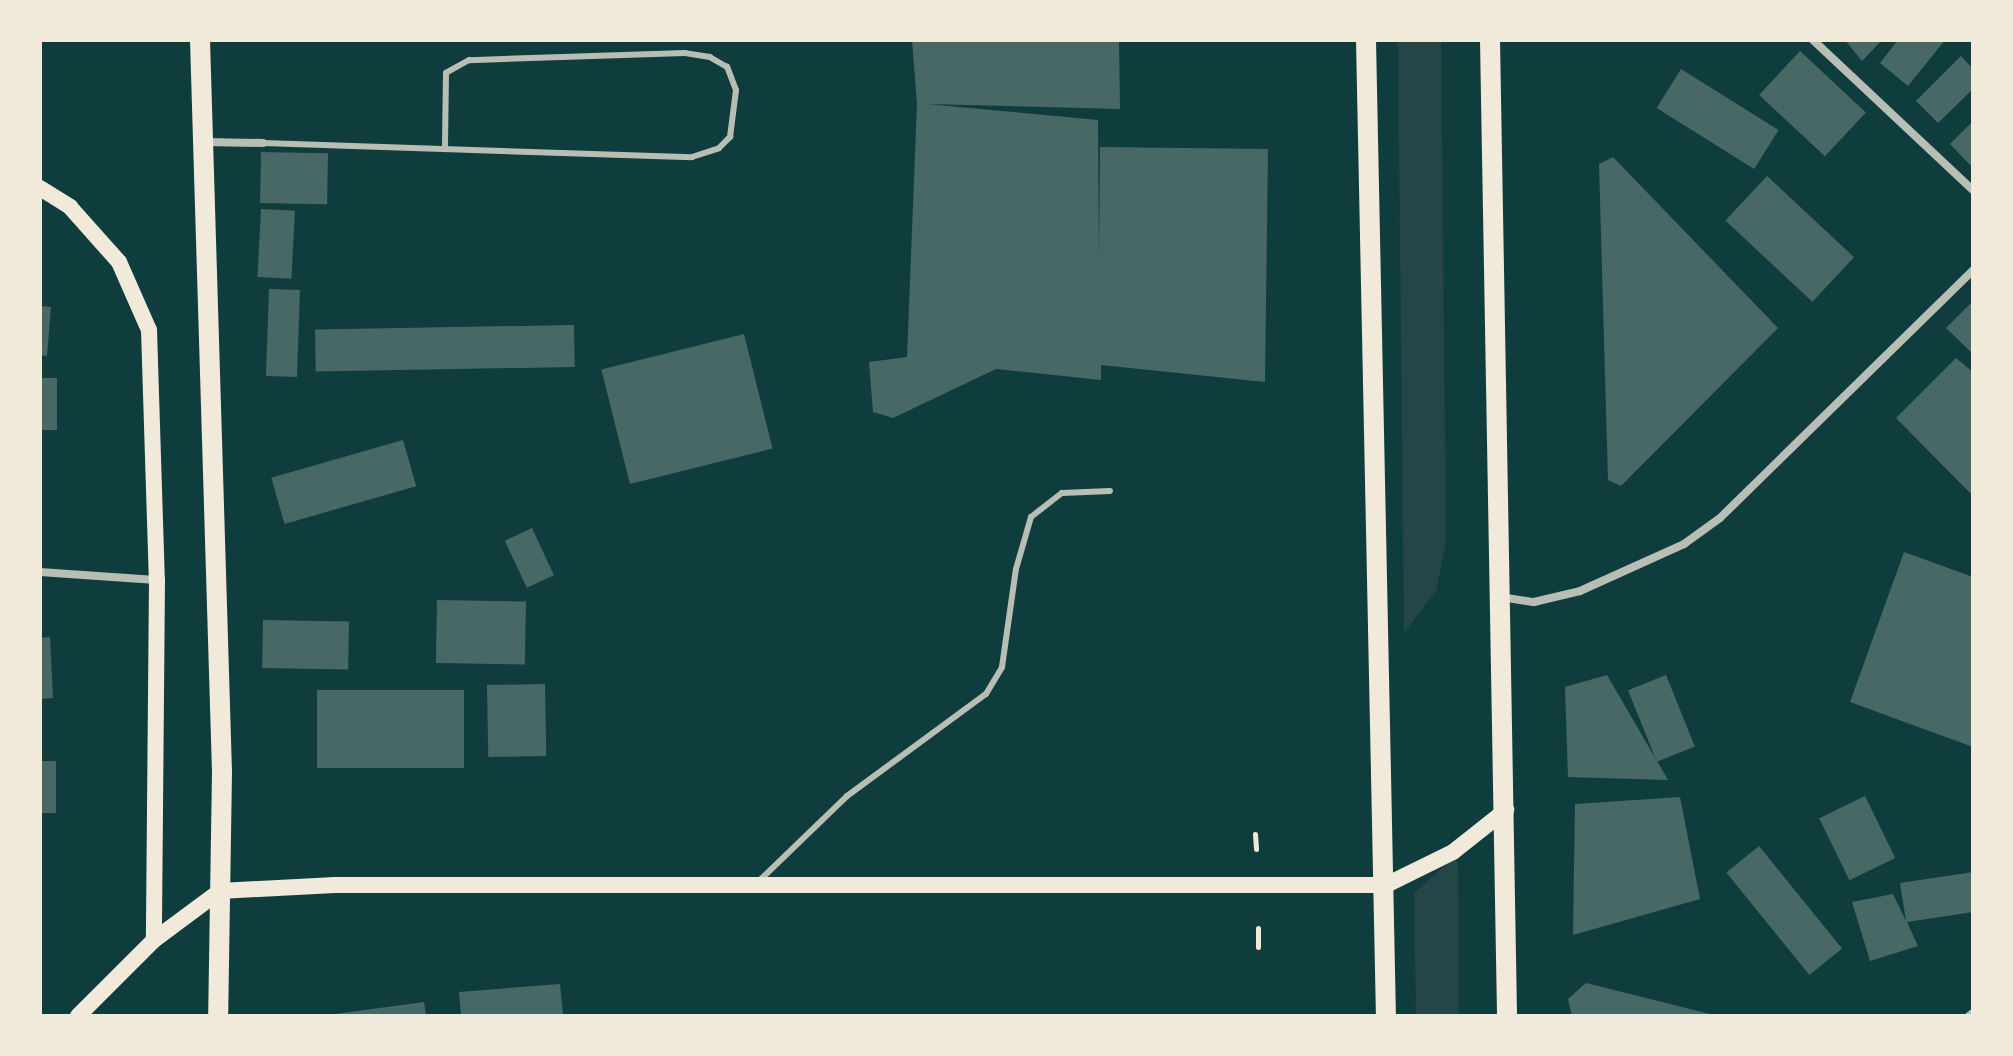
<!DOCTYPE html>
<style>
body{margin:0}
#map{position:relative;width:2013px;height:1056px;overflow:hidden;background:#0f3d3e;font-family:"Open Sans",sans-serif}
div>[style]{position:absolute}
.green>*{inset:0;background:#244646}
.building>*{inset:0;background:#486865;transform-origin:0 0}
.path>*{height:5px;margin:-2.5px;padding:0 2.5px;transform-origin:2.5px;border-radius:2.5px;background:#f1e9da}
.service>*{height:6px;margin:-3px;padding:0 3px;transform-origin:3px;border-radius:3px;background:#b8beb3}
.minor>*{height:8px;margin:-4px;padding:0 4px;transform-origin:4px;border-radius:4px;background:#b8beb3}
.secondary>*{height:16px;margin:-8px;padding:0 8px;transform-origin:8px;border-radius:8px;background:#f1e9da}
.primary>*{height:20px;margin:-10px;padding:0 10px;transform-origin:10px;border-radius:10px;background:#f1e9da}
span{translate:-50% -50%;white-space:nowrap;text-align:center;line-height:1.15;-webkit-text-stroke:8px #f1e9da;paint-order:stroke}
.frame{position:absolute;inset:0;border:42px solid #f1e9da;pointer-events:none}
</style>
<div id="map">
<div class="green">
<div style="clip-path:polygon(1398px 40px,1441px 40px,1446px 542px,1436px 591px,1404px 633px)"></div>
<div style="clip-path:polygon(1452px 859px,1458px 862px,1459px 1016px,1416px 1016px,1414px 893px)"></div>
</div>
<div class="building">
<div style="clip-path:polygon(912px 40px,1119px 40px,1120px 109px,927px 104px,1098px 120px,1099px 258px,1100px 147px,1268px 149px,1265px 382px,1101px 365px,1101px 380px,996px 369px,893px 418px,873px 412px,869px 362px,907px 357px,917px 104px)"></div>
<div style="clip-path:polygon(1845px 40px,1882px 40px,1862px 61px)"></div>
<div style="clip-path:polygon(1898px 40px,1945px 40px,1908px 86px,1880px 63px)"></div>
<div style="left:1800px;top:51px;width:90px;height:60px;rotate:43deg"></div>
<div style="clip-path:polygon(1961px 56px,1973px 69px,1973px 89px,1938px 123px,1916px 101px)"></div>
<div style="left:1681px;top:69px;width:115px;height:46px;rotate:32deg"></div>
<div style="clip-path:polygon(1973px 121px,1973px 168px,1950px 144px)"></div>
<div style="left:261px;top:152px;width:67px;height:51px;rotate:1deg"></div>
<div style="clip-path:polygon(1613px 157px,1778px 328px,1621px 486px,1608px 480px,1599px 164px)"></div>
<div style="left:1767px;top:176px;width:119px;height:61px;rotate:43deg"></div>
<div style="left:261px;top:209px;width:34px;height:68px;rotate:3deg"></div>
<div style="left:269px;top:289px;width:31px;height:87px;rotate:2deg"></div>
<div style="clip-path:polygon(1973px 301px,1973px 354px,1946px 328px)"></div>
<div style="clip-path:polygon(40px 306px,51px 307px,47px 356px,40px 355px)"></div>
<div style="left:574px;top:325px;width:42px;height:259px;rotate:89deg"></div>
<div style="left:744px;top:334px;width:118px;height:147px;rotate:76deg"></div>
<div style="clip-path:polygon(1956px 358px,1973px 372px,1973px 496px,1896px 418px)"></div>
<div style="left:40px;top:378px;width:17px;height:52px"></div>
<div style="left:403px;top:440px;width:48px;height:137px;rotate:74deg"></div>
<div style="left:532px;top:528px;width:52px;height:30px;rotate:65deg"></div>
<div style="clip-path:polygon(1904px 552px,1973px 577px,1973px 747px,1850px 702px)"></div>
<div style="left:437px;top:600px;width:89px;height:63px;rotate:1deg"></div>
<div style="left:263px;top:620px;width:86px;height:48px;rotate:1deg"></div>
<div style="clip-path:polygon(50px 637px,53px 698px,40px 699px,40px 638px)"></div>
<div style="clip-path:polygon(1607px 675px,1657px 761px,1668px 780px,1568px 777px,1565px 687px)"></div>
<div style="left:1666px;top:675px;width:77px;height:41px;rotate:68deg"></div>
<div style="left:545px;top:684px;width:72px;height:58px;rotate:89deg"></div>
<div style="left:317px;top:690px;width:147px;height:78px"></div>
<div style="left:40px;top:761px;width:16px;height:52px"></div>
<div style="left:1865px;top:796px;width:69px;height:51px;rotate:64deg"></div>
<div style="clip-path:polygon(1680px 797px,1700px 899px,1573px 935px,1575px 804px)"></div>
<div style="left:1759px;top:846px;width:132px;height:42px;rotate:51deg"></div>
<div style="clip-path:polygon(1973px 872px,1973px 912px,1907px 922px,1918px 946px,1870px 961px,1852px 902px,1893px 894px,1906px 921px,1900px 883px)"></div>
<div style="clip-path:polygon(1586px 983px,1714px 1015px,1713px 1016px,1572px 1016px,1568px 999px)"></div>
<div style="clip-path:polygon(560px 984px,563px 1016px,461px 1016px,459px 992px)"></div>
<div style="clip-path:polygon(424px 1002px,426px 1016px,335px 1016px,335px 1014px)"></div>
</div>
<div class="path">
<div style="left:1255px;top:834px;width:15px;rotate:86deg"></div>
<div style="left:1258px;top:947px;width:19px;rotate:-90deg"></div>
</div>
<div class="service">
<div style="left:263px;top:143px;width:429px;rotate:1.9deg"></div>
<div style="left:692px;top:157px;width:28px;rotate:-18deg"></div>
<div style="left:719px;top:148px;width:16px;rotate:-45deg"></div>
<div style="left:730px;top:137px;width:47px;rotate:-82.7deg"></div>
<div style="left:736px;top:90px;width:25px;rotate:-111deg"></div>
<div style="left:727px;top:67px;width:20px;rotate:-150deg"></div>
<div style="left:710px;top:57px;width:25px;rotate:-171deg"></div>
<div style="left:685px;top:53px;width:216px;rotate:178.1deg"></div>
<div style="left:469px;top:60px;width:26px;rotate:151deg"></div>
<div style="left:446px;top:73px;width:74px;rotate:90.8deg"></div>
<div style="left:758px;top:882px;width:124px;rotate:-44deg"></div>
<div style="left:847px;top:796px;width:172px;rotate:-36.3deg"></div>
<div style="left:986px;top:694px;width:31px;rotate:-59deg"></div>
<div style="left:1002px;top:667px;width:99px;rotate:-81.9deg"></div>
<div style="left:1016px;top:569px;width:54px;rotate:-73.9deg"></div>
<div style="left:1031px;top:517px;width:39px;rotate:-38deg"></div>
<div style="left:1062px;top:493px;width:48px;rotate:-2.4deg"></div>
</div>
<div class="minor">
<div style="left:1813px;top:40px;width:219px;rotate:43.2deg"></div>
<div style="left:205px;top:142px;width:58px;rotate:1deg"></div>
<div style="left:40px;top:572px;width:116px;rotate:3.9deg"></div>
<div style="left:1501px;top:597px;width:33px;rotate:9deg"></div>
<div style="left:1534px;top:602px;width:47px;rotate:-13.4deg"></div>
<div style="left:1580px;top:591px;width:114px;rotate:-24.3deg"></div>
<div style="left:1684px;top:544px;width:44px;rotate:-35.8deg"></div>
<div style="left:1720px;top:518px;width:354px;rotate:-44.4deg"></div>
<div style="left:1969px;top:1016px;width:5px;rotate:-37deg"></div>
</div>
<div class="secondary">
<div style="left:40px;top:188px;width:36px;rotate:32deg"></div>
<div style="left:70px;top:207px;width:74px;rotate:48.3deg"></div>
<div style="left:119px;top:262px;width:74px;rotate:66.2deg"></div>
<div style="left:149px;top:330px;width:250px;rotate:88.2deg"></div>
<div style="left:157px;top:580px;width:360px;rotate:90.5deg"></div>
<div style="left:78px;top:1016px;width:107px;rotate:-45deg"></div>
<div style="left:154px;top:940px;width:82px;rotate:-36.6deg"></div>
<div style="left:220px;top:891px;width:115px;rotate:-3deg"></div>
<div style="left:335px;top:885px;width:1051px"></div>
<div style="left:1386px;top:885px;width:75px;rotate:-26.2deg"></div>
<div style="left:1453px;top:852px;width:68px;rotate:-38.4deg"></div>
</div>
<div class="primary">
<div style="left:200px;top:40px;width:732px;rotate:88.28deg"></div>
<div style="left:222px;top:772px;width:244px;rotate:90.9deg"></div>
<div style="left:1366px;top:40px;width:976px;rotate:88.83deg"></div>
<div style="left:1490px;top:40px;width:976px;rotate:89deg"></div>
</div>
<div class="frame"></div>
</div>
